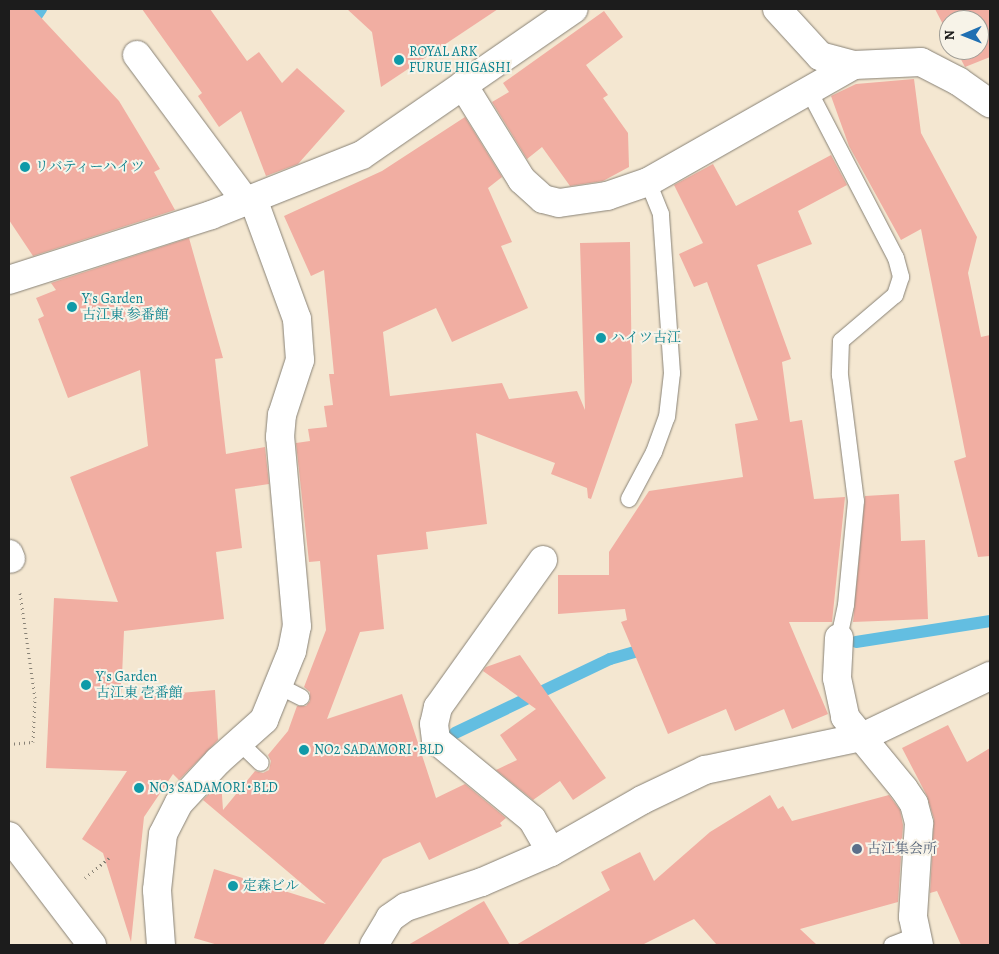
<!DOCTYPE html>
<meta charset="utf-8">
<style>
body{margin:0}
#map{position:relative;width:999px;height:954px;overflow:hidden;background:#f4e7d1;font-family:Alegreya,"Noto Serif JP",serif}
div>[style]{position:absolute}
.stream>*{height:12px;margin:-6px;padding:0 6px;transform-origin:6px;border-radius:6px;background:#63bee1}
.building>*{inset:0;background:#f1aea2}
.path>*{height:3px;margin-top:-1.5px;transform-origin:0;background:repeating-linear-gradient(90deg,#888276 0 1px,transparent 0 5px)}
.roads{filter:drop-shadow(0 0 1px #888276) drop-shadow(0 0 1px #888276)}
.service>*{height:16px;margin:-8px;padding:0 8px;transform-origin:8px;border-radius:8px;background:#fff}
.minor>*{height:28px;margin:-14px;padding:0 14px;transform-origin:14px;border-radius:14px;background:#fff}
.dots>*{width:14px;height:14px;translate:-50% -50%;box-sizing:border-box;border:2px solid #f7f3e8;border-radius:50%}
span{translate:-50% -50%;white-space:nowrap;text-align:center;line-height:1.15;-webkit-text-stroke:4px #f7f3e8;paint-order:stroke}
.culture-label{font-size:14px;color:#0d838f}
.left{translate:0 -50%;text-align:left}
.service-label{font-size:14px;color:#4e5e75}
.frame{position:absolute;inset:0;border:10px solid #1c1c1c;pointer-events:none}
.north{position:absolute;left:939px;top:10px;width:50px;height:50px;box-sizing:border-box;background:#f7f3e8;border:1px solid #9f9d96;border-radius:50%;rotate:269deg;font-size:14px;font-weight:700;line-height:20px;text-align:center;color:#1c1c1c}
.north::after{content:'';display:block;margin:auto;width:18px;height:22px;background:#1f6fb2;clip-path:polygon(50% 0,100% 100%,50% 72%,0 100%)}
</style>
<div id="map">
<div class="stream">
<div style="left:9px;top:57px;width:58px;rotate:-56.3deg"></div>
<div style="left:856px;top:642px;width:136px;rotate:-8.9deg"></div>
<div style="left:455px;top:733px;width:172px;rotate:-25.5deg"></div>
<div style="left:610px;top:659px;width:41px;rotate:-15.8deg"></div>
</div>
<div class="building">
<div style="clip-path:polygon(9px 9px,33px 9px,119px 101px,160px 169px,154px 172px,175px 210px,33px 256px,9px 220px)"></div>
<div style="clip-path:polygon(142px 9px,210px 9px,247px 61px,259px 52px,282px 83px,297px 68px,345px 111px,298px 164px,266px 176px,241px 111px,219px 127px,198px 96px,202px 93px)"></div>
<div style="clip-path:polygon(347px 9px,498px 9px,381px 87px,372px 32px)"></div>
<div style="clip-path:polygon(935px 9px,990px 9px,990px 57px,965px 67px,956px 50px,979px 50px,979px 20px,949px 20px,949px 36px)"></div>
<div style="clip-path:polygon(604px 11px,623px 37px,586px 65px,608px 95px,603px 98px,628px 133px,629px 167px,603px 181px,570px 186px,542px 147px,527px 159px,492px 102px,509px 92px,503px 83px)"></div>
<div style="clip-path:polygon(914px 79px,921px 133px,977px 237px,968px 273px,981px 337px,990px 335px,990px 556px,978px 557px,954px 461px,966px 457px,921px 229px,901px 240px,849px 146px,831px 96px,856px 84px)"></div>
<div style="clip-path:polygon(465px 117px,502px 177px,488px 188px,512px 242px,501px 246px,528px 308px,452px 342px,436px 308px,383px 332px,390px 396px,502px 383px,509px 399px,577px 391px,585px 410px,580px 243px,630px 242px,632px 382px,591px 499px,588px 498px,587px 488px,551px 474px,555px 463px,476px 433px,487px 524px,426px 532px,428px 549px,377px 555px,384px 629px,360px 632px,327px 719px,402px 694px,436px 798px,465px 784px,506px 818px,500px 823px,502px 826px,429px 860px,420px 842px,383px 859px,323px 945px,218px 945px,194px 938px,214px 869px,326px 904px,203px 800px,221px 781px,223px 810px,255px 771px,263px 773px,269px 770px,271px 761px,268px 755px,288px 731px,297px 706px,306px 706px,310px 701px,310px 692px,304px 687px,326px 630px,320px 561px,309px 562px,296px 443px,310px 441px,308px 429px,327px 427px,324px 406px,333px 405px,329px 374px,334px 374px,324px 270px,311px 276px,284px 216px,382px 171px)"></div>
<div style="clip-path:polygon(831px 155px,847px 185px,798px 211px,812px 244px,757px 265px,791px 359px,782px 362px,790px 422px,802px 420px,814px 499px,845px 497px,832px 622px,789px 622px,828px 714px,792px 729px,784px 709px,735px 731px,726px 709px,668px 734px,621px 622px,627px 620px,625px 609px,558px 614px,558px 575px,609px 575px,609px 552px,649px 491px,743px 477px,735px 424px,758px 420px,707px 282px,694px 287px,679px 254px,703px 243px,674px 185px,713px 164px,736px 206px)"></div>
<div style="clip-path:polygon(189px 238px,223px 358px,215px 359px,226px 454px,265px 447px,269px 484px,235px 489px,242px 548px,216px 552px,224px 619px,124px 631px,121px 698px,215px 690px,218px 740px,179px 780px,173px 774px,144px 817px,131px 942px,103px 853px,82px 839px,127px 771px,46px 768px,54px 598px,118px 602px,70px 477px,148px 446px,140px 370px,68px 398px,38px 319px,44px 316px,36px 298px,56px 290px,51px 283px)"></div>
<div style="clip-path:polygon(899px 494px,901px 541px,925px 540px,928px 619px,853px 622px,865px 496px)"></div>
<div style="clip-path:polygon(520px 655px,606px 778px,573px 800px,560px 781px,533px 800px,496px 770px,517px 760px,500px 735px,536px 709px,483px 671px,486px 667px)"></div>
<div style="clip-path:polygon(948px 725px,967px 762px,990px 748px,990px 945px,961px 945px,937px 891px,930px 893px,934px 819px,927px 796px,902px 748px)"></div>
<div style="clip-path:polygon(770px 795px,778px 809px,783px 806px,792px 821px,889px 795px,900px 810px,903px 825px,898px 902px,800px 929px,817px 945px,717px 945px,694px 919px,642px 945px,516px 945px,610px 890px,601px 872px,640px 852px,654px 881px,710px 832px)"></div>
<div style="clip-path:polygon(484px 901px,510px 945px,408px 945px)"></div>
</div>
<div class="path">
<div style="left:9px;top:744px;width:24px;rotate:-5deg"></div>
<div style="left:33px;top:742px;width:44px;rotate:-87.4deg"></div>
<div style="left:35px;top:698px;width:106px;rotate:-98.1deg"></div>
<div style="left:85px;top:878px;width:33px;rotate:-40deg"></div>
</div>
<div class="roads">
<div class="service">
<div style="left:809px;top:91px;width:188px;rotate:62.5deg"></div>
<div style="left:896px;top:258px;width:20px;rotate:75deg"></div>
<div style="left:901px;top:277px;width:19px;rotate:108deg"></div>
<div style="left:895px;top:295px;width:71px;rotate:139.6deg"></div>
<div style="left:841px;top:341px;width:34px;rotate:92deg"></div>
<div style="left:840px;top:375px;width:127px;rotate:82.8deg"></div>
<div style="left:856px;top:501px;width:104px;rotate:95.5deg"></div>
<div style="left:846px;top:605px;width:34px;rotate:102deg"></div>
<div style="left:629px;top:499px;width:53px;rotate:-62deg"></div>
<div style="left:654px;top:452px;width:37px;rotate:-70deg"></div>
<div style="left:667px;top:417px;width:44px;rotate:-83.5deg"></div>
<div style="left:672px;top:373px;width:159px;rotate:-94deg"></div>
<div style="left:661px;top:214px;width:35px;rotate:-112deg"></div>
<div style="left:279px;top:686px;width:25px;rotate:27deg"></div>
<div style="left:239px;top:742px;width:30px;rotate:44deg"></div>
<div style="left:892px;top:945px;width:25px;rotate:-21deg"></div>
</div>
<div class="minor">
<div style="left:777px;top:9px;width:64px;rotate:47.5deg"></div>
<div style="left:820px;top:56px;width:35px;rotate:15deg"></div>
<div style="left:854px;top:65px;width:67px;rotate:-2.6deg"></div>
<div style="left:921px;top:62px;width:42px;rotate:27.2deg"></div>
<div style="left:958px;top:81px;width:39px;rotate:35deg"></div>
<div style="left:137px;top:55px;width:183px;rotate:53.4deg"></div>
<div style="left:463px;top:85px;width:112px;rotate:58.2deg"></div>
<div style="left:522px;top:180px;width:28px;rotate:42deg"></div>
<div style="left:543px;top:199px;width:16px;rotate:14deg"></div>
<div style="left:559px;top:203px;width:49px;rotate:-8.3deg"></div>
<div style="left:607px;top:196px;width:43px;rotate:-18.9deg"></div>
<div style="left:648px;top:182px;width:237px;rotate:-29.6deg"></div>
<div style="left:9px;top:280px;width:212px;rotate:-17.8deg"></div>
<div style="left:211px;top:215px;width:162px;rotate:-21.7deg"></div>
<div style="left:362px;top:155px;width:257px;rotate:-34.6deg"></div>
<div style="left:9px;top:554px;width:5px;rotate:68deg"></div>
<div style="left:543px;top:560px;width:181px;rotate:125.5deg"></div>
<div style="left:438px;top:707px;width:17px;rotate:103deg"></div>
<div style="left:434px;top:724px;width:16px;rotate:83deg"></div>
<div style="left:436px;top:740px;width:124px;rotate:39.5deg"></div>
<div style="left:532px;top:819px;width:38px;rotate:60deg"></div>
<div style="left:839px;top:638px;width:40px;rotate:92.9deg"></div>
<div style="left:837px;top:678px;width:40px;rotate:78deg"></div>
<div style="left:845px;top:717px;width:93px;rotate:50.7deg"></div>
<div style="left:904px;top:789px;width:18px;rotate:56deg"></div>
<div style="left:914px;top:804px;width:20px;rotate:75deg"></div>
<div style="left:919px;top:823px;width:94px;rotate:93.7deg"></div>
<div style="left:913px;top:917px;width:29px;rotate:78deg"></div>
<div style="left:9px;top:836px;width:137px;rotate:52.7deg"></div>
<div style="left:161px;top:945px;width:55px;rotate:-94.2deg"></div>
<div style="left:157px;top:890px;width:56px;rotate:-83.9deg"></div>
<div style="left:163px;top:834px;width:35px;rotate:-63deg"></div>
<div style="left:179px;top:803px;width:57px;rotate:-47.1deg"></div>
<div style="left:218px;top:761px;width:62px;rotate:-41.7deg"></div>
<div style="left:264px;top:720px;width:74px;rotate:-67.9deg"></div>
<div style="left:292px;top:651px;width:25px;rotate:-79deg"></div>
<div style="left:297px;top:626px;width:190px;rotate:-95.1deg"></div>
<div style="left:280px;top:437px;width:22px;rotate:-85deg"></div>
<div style="left:282px;top:415px;width:58px;rotate:-71.9deg"></div>
<div style="left:300px;top:360px;width:41px;rotate:-94.2deg"></div>
<div style="left:297px;top:319px;width:128px;rotate:-110.1deg"></div>
<div style="left:374px;top:945px;width:31px;rotate:-59deg"></div>
<div style="left:390px;top:918px;width:19px;rotate:-35deg"></div>
<div style="left:406px;top:907px;width:80px;rotate:-18.2deg"></div>
<div style="left:482px;top:882px;width:75px;rotate:-23.5deg"></div>
<div style="left:551px;top:852px;width:105px;rotate:-29.7deg"></div>
<div style="left:642px;top:800px;width:70px;rotate:-25.5deg"></div>
<div style="left:705px;top:770px;width:160px;rotate:-11.9deg"></div>
<div style="left:862px;top:737px;width:142px;rotate:-25.5deg"></div>
</div>
</div>
<div class="dots">
<div style="left:399px;top:60px;background:#0f9aa8"></div>
<div style="left:25px;top:167px;background:#0f9aa8"></div>
<div style="left:72px;top:307px;background:#0f9aa8"></div>
<div style="left:601px;top:338px;background:#0f9aa8"></div>
<div style="left:86px;top:685px;background:#0f9aa8"></div>
<div style="left:304px;top:750px;background:#0f9aa8"></div>
<div style="left:139px;top:788px;background:#0f9aa8"></div>
<div style="left:857px;top:849px;background:#5c6f8a"></div>
<div style="left:233px;top:886px;background:#0f9aa8"></div>
</div>
<div class="culture-label">
<span class="left" style="left:409px;top:60px">ROYAL ARK<br>FURUE HIGASHI</span>
<span class="left" style="left:35px;top:167px">リバティーハイツ</span>
<span class="left" style="left:82px;top:307px">Y's Garden<br>古江東 参番館</span>
<span class="left" style="left:611px;top:338px">ハイツ古江</span>
<span class="left" style="left:96px;top:685px">Y's Garden<br>古江東 壱番館</span>
<span class="left" style="left:314px;top:750px">NO2 SADAMORI･BLD</span>
<span class="left" style="left:149px;top:788px">NO3 SADAMORI･BLD</span>
<span class="left" style="left:243px;top:886px">定森ビル</span>
</div>
<div class="service-label">
<span class="left" style="left:867px;top:849px">古江集会所</span>
</div>
<div class="frame"></div>
<div class="north">N</div>
</div>
